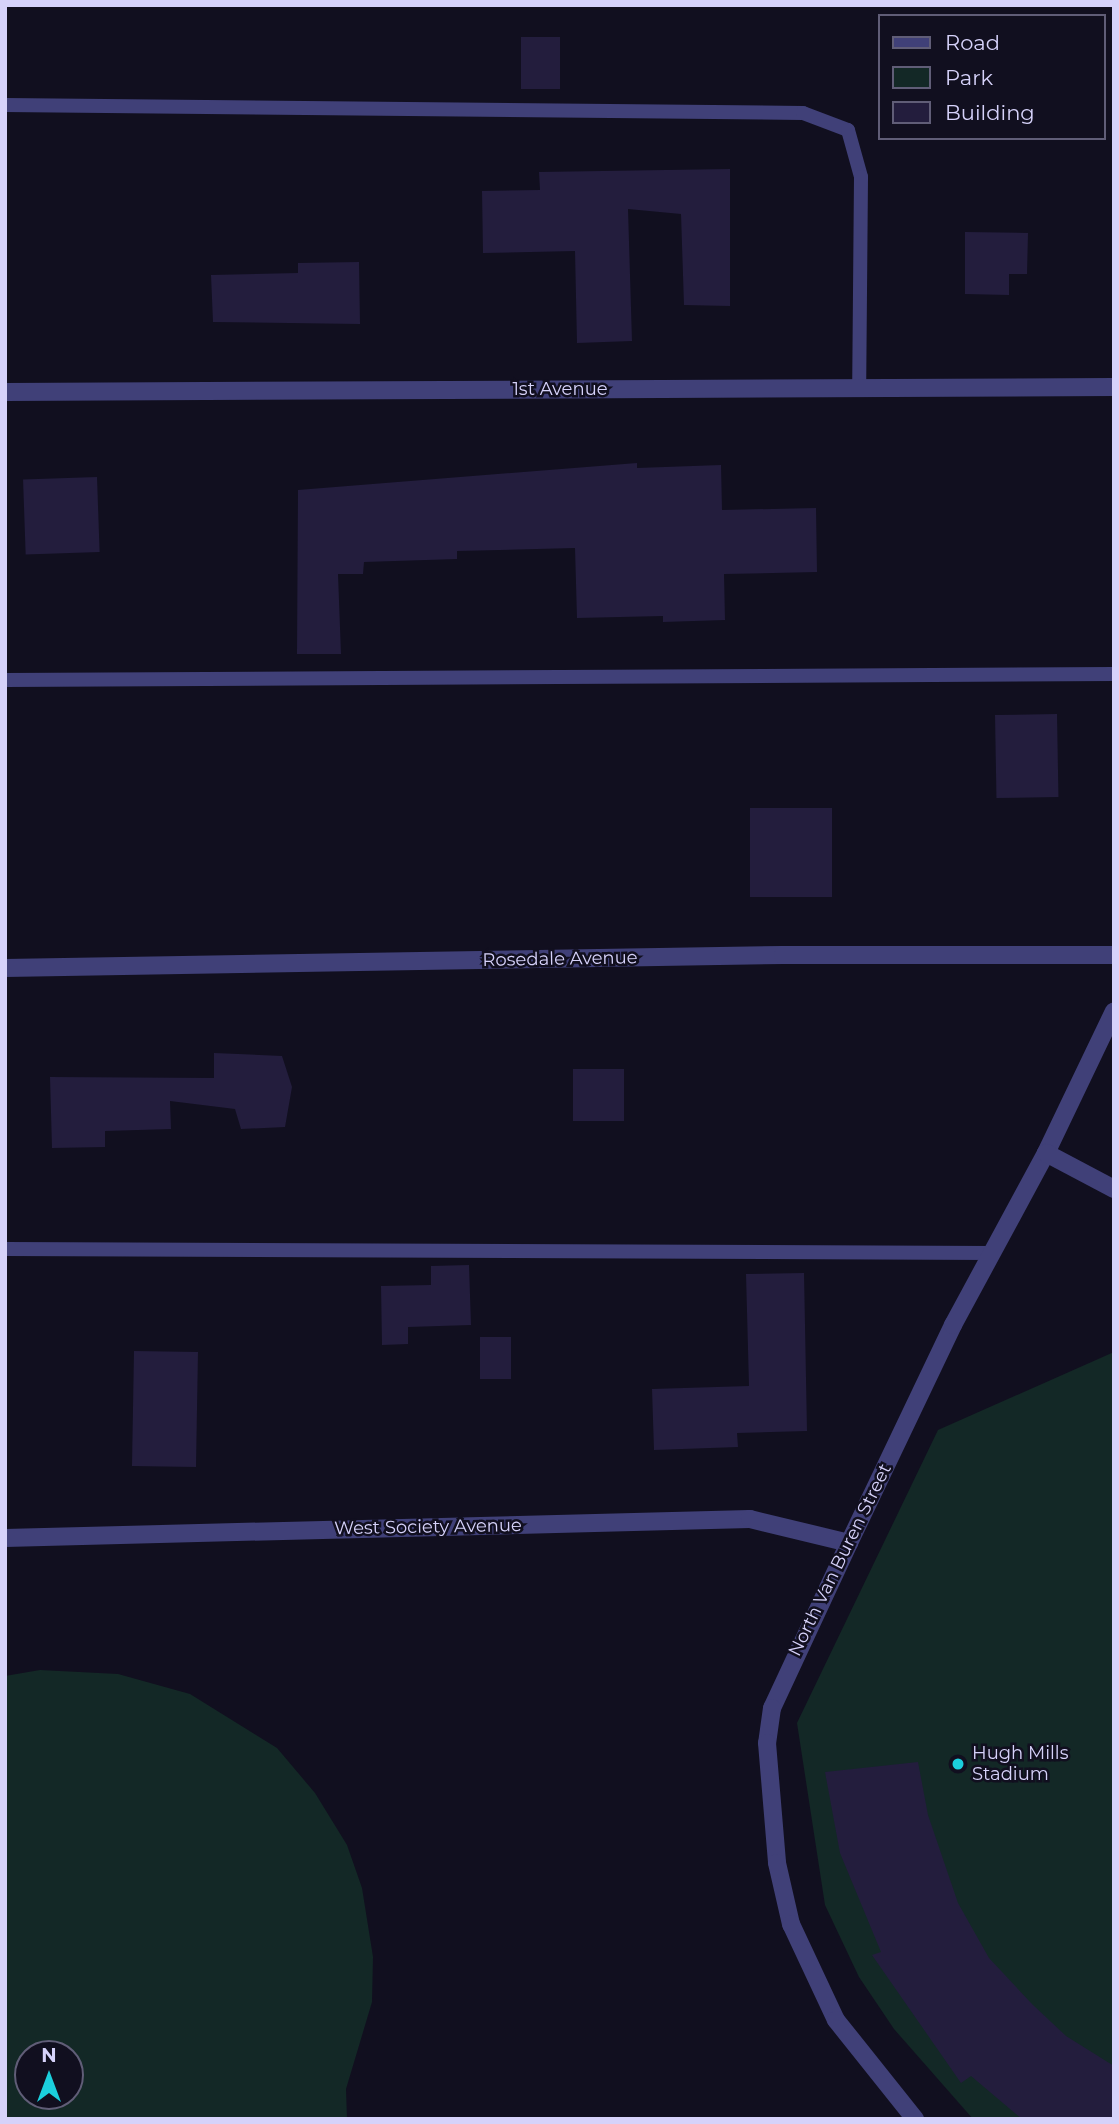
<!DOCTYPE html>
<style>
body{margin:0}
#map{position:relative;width:1119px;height:2124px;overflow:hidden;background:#110f1f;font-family:Montserrat,sans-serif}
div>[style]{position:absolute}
.green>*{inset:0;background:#132826}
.building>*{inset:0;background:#231d3d;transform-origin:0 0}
.service>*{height:14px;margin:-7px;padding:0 7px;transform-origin:7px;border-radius:7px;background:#404078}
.minor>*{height:18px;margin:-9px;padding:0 9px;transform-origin:9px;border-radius:9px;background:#404078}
.tertiary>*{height:18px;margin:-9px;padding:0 9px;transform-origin:9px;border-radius:9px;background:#404078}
.dots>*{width:19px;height:19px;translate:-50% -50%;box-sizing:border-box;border:4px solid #110f1f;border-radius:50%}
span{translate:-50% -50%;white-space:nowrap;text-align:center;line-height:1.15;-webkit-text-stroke:5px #110f1f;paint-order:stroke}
.street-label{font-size:18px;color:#d6d2fa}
.poi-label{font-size:18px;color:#d6d2fa}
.left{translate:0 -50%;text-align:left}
.frame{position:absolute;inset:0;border:7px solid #d6d2fa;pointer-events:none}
.legend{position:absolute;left:878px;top:14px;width:228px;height:126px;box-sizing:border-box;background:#110f1f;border:2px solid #605d77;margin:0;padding:9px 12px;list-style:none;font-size:21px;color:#d6d2fa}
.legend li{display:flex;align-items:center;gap:14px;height:35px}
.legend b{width:35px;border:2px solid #605d77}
.north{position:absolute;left:14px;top:2040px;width:70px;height:70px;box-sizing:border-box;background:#110f1f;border:2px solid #605d77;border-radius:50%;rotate:0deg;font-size:19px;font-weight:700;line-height:28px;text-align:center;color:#d6d2fa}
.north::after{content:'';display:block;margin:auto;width:24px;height:32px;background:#1bcfdd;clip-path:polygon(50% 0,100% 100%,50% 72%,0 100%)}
</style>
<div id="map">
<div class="green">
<div style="clip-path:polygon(1114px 1352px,1114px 2119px,973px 2119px,894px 2029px,859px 1977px,825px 1905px,797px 1723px,938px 1430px)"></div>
<div style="clip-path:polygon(evenodd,40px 1670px,118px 1674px,190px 1694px,277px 1748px,315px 1793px,347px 1845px,362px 1888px,373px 1957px,372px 2002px,346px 2089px,347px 2119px,5px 2119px,5px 1676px,40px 1670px,28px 2054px,70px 2054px,70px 2096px,28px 2096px,28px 2054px)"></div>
</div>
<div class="building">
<div style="left:521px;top:37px;width:39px;height:52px"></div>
<div style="clip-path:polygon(730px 169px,730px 306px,684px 305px,681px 214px,628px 209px,632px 341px,577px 343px,575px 251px,483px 253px,482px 191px,540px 190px,539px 172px)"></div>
<div style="clip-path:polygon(965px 232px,1028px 233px,1027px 274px,1009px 274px,1009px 295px,965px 294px)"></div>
<div style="clip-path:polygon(359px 262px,360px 324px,213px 322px,211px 275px,298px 273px,298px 263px)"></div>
<div style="clip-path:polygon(637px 463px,637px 468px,721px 465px,722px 510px,816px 508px,817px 572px,724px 574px,725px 620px,663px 622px,663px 616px,577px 618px,575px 548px,457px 551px,457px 559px,364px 562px,363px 574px,338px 574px,341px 654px,297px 654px,298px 490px)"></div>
<div style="left:97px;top:477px;width:75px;height:74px;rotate:88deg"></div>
<div style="left:1057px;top:714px;width:83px;height:62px;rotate:89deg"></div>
<div style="left:750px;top:808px;width:82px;height:89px"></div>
<div style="clip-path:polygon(214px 1053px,282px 1056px,292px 1087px,285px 1127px,241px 1129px,235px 1109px,170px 1101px,171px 1129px,105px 1131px,105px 1147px,52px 1148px,50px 1077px,214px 1078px)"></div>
<div style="left:573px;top:1069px;width:51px;height:52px"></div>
<div style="clip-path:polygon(469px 1265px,471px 1325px,408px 1327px,408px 1344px,382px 1345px,381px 1286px,431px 1285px,431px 1266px)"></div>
<div style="clip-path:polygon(804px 1273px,807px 1431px,737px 1433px,738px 1447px,654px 1450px,652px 1389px,749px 1386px,746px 1274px)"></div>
<div style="left:480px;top:1337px;width:31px;height:42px"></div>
<div style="left:134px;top:1351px;width:64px;height:115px;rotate:1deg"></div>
<div style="clip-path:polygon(918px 1762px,928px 1815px,958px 1903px,989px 1958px,1032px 2004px,1066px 2036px,1114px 2066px,1114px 2119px,1022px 2119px,971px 2076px,961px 2083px,872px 1955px,881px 1952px,840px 1853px,825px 1772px)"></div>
</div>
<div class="service">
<div style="left:5px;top:105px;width:798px;rotate:0.57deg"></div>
<div style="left:803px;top:113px;width:48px;rotate:20.7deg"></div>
<div style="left:848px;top:130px;width:49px;rotate:74.5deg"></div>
<div style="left:861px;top:177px;width:211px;rotate:90.5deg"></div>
<div style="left:5px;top:680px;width:1109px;rotate:-0.31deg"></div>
<div style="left:5px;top:1249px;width:987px;rotate:0.23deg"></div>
</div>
<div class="minor">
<div style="left:5px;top:392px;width:1109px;rotate:-0.26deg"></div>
<div style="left:5px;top:968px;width:778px;rotate:-0.96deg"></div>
<div style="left:783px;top:955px;width:331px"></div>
<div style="left:1046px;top:1153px;width:157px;rotate:-64.4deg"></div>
<div style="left:849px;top:1543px;width:182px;rotate:115deg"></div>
<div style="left:772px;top:1708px;width:35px;rotate:98deg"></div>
<div style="left:767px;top:1743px;width:120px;rotate:85.2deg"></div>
<div style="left:777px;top:1863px;width:63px;rotate:77.1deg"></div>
<div style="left:791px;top:1924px;width:106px;rotate:64.9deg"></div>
<div style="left:836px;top:2020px;width:127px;rotate:51.4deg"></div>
</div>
<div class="tertiary">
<div style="left:5px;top:1538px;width:745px;rotate:-1.46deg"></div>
<div style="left:750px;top:1519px;width:102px;rotate:13.6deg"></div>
<div style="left:849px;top:1543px;width:242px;rotate:-64.5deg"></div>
<div style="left:953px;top:1325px;width:196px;rotate:-61.6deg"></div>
<div style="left:1046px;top:1153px;width:77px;rotate:27.9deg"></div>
</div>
<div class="dots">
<div style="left:958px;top:1764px;background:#1bcfdd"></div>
</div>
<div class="street-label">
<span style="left:560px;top:389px">1st Avenue</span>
<span style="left:560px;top:959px;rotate:-1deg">Rosedale Avenue</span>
<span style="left:428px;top:1527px;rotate:-1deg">West Society Avenue</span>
<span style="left:840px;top:1560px;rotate:-64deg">North Van Buren Street</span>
</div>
<div class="poi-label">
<span class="left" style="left:972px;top:1764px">Hugh Mills<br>Stadium</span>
</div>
<div class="frame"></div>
<ul class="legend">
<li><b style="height:9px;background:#404078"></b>Road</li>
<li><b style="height:19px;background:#132826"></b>Park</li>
<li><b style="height:19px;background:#231d3d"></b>Building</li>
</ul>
<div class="north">N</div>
</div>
